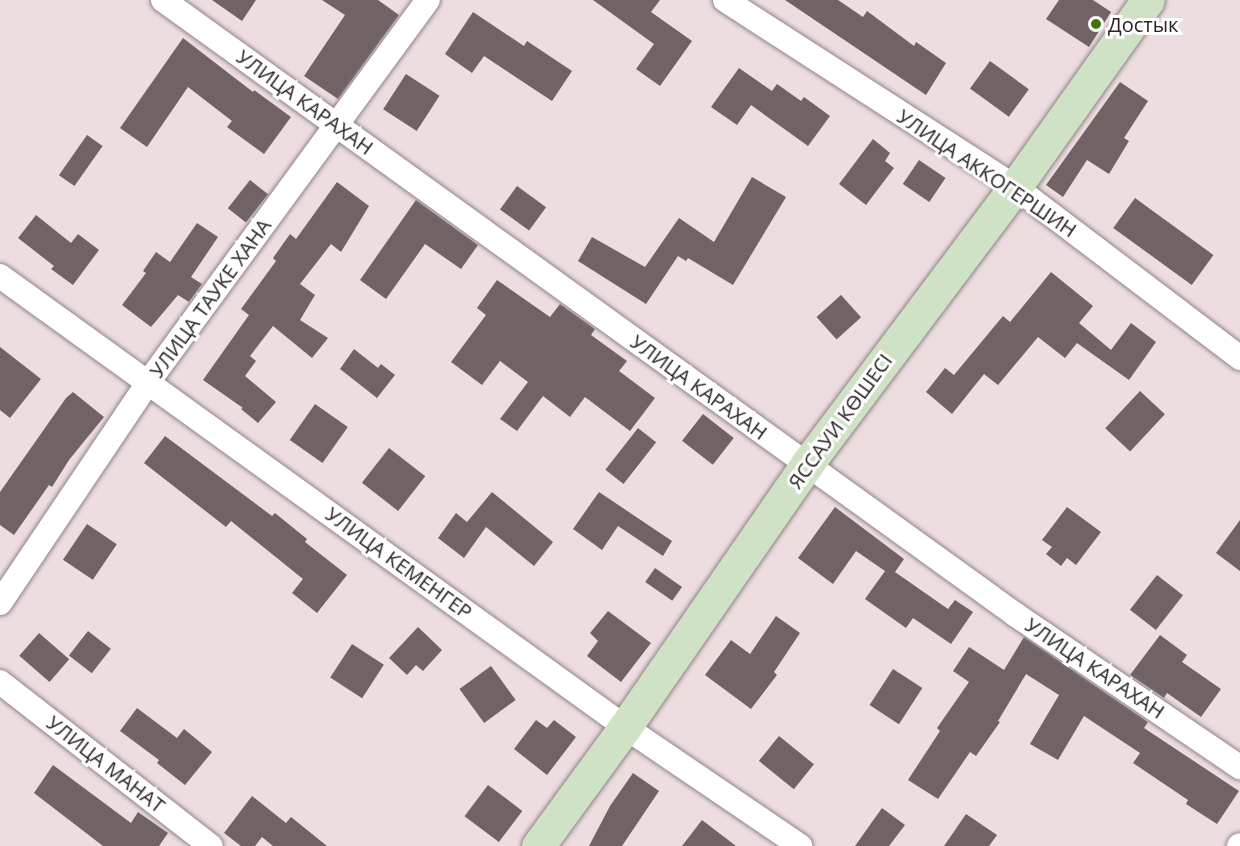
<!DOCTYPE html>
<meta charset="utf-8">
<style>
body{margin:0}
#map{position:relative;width:1240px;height:846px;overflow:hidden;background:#eddde0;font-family:"Open Sans",sans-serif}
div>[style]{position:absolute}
.building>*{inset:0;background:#706265;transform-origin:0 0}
.roads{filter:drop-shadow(0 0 2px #908285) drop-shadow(0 0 2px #908285)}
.minor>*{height:24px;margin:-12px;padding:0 12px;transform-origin:12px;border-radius:12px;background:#fff}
.secondary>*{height:33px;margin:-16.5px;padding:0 16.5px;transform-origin:16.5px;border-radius:16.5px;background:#d0e2c6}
.dots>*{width:16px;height:16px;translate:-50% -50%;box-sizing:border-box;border:3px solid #fff;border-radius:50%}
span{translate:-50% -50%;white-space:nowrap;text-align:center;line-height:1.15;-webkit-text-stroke:6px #fff;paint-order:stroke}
.poi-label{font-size:20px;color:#292324}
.left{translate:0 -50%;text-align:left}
.street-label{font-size:20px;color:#292324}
</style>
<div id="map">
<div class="building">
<div style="clip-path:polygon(212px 0,256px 0,242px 21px)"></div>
<div style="clip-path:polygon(322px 0,378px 0,399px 15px,338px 99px,304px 76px,345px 15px)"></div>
<div style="clip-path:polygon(593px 0,660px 0,651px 12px,692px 41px,660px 86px,636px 69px,654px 44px)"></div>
<div style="clip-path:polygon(785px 0,838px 0,863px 17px,867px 11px,914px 46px,916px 42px,946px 63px,926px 95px)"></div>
<div style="clip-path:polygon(1059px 0,1093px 0,1111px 12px,1089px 47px,1046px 19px)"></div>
<div style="clip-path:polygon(473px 12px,524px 46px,527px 41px,572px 71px,552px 101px,484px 56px,472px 73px,445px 54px)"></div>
<div style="clip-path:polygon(183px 38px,253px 92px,254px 90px,291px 117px,264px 154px,227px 127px,232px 121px,188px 87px,147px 147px,120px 128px)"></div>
<div style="left:990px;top:61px;width:48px;height:34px;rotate:36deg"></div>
<div style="clip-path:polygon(739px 68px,772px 91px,777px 84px,801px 101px,804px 97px,830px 116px,808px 146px,751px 105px,737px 125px,711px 107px)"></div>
<div style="left:406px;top:74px;width:40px;height:42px;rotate:33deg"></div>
<div style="clip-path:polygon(1120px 82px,1148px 101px,1124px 138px,1129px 141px,1109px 174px,1087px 160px,1063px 197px,1046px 185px)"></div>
<div style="left:87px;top:135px;width:19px;height:49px;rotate:35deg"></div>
<div style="clip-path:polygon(873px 139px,890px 153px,885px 161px,894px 168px,866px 205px,839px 184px)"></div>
<div style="left:919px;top:160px;width:32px;height:29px;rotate:34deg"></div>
<div style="clip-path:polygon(752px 177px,786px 197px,733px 285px,688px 258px,686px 261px,678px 256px,646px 304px,578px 261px,592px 237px,645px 267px,679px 218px,714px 242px)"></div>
<div style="left:250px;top:180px;width:23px;height:36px;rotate:38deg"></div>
<div style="clip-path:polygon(337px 182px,369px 206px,341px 252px,331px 244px,300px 284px,315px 295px,300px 320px,328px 338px,312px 358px,273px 326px,250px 356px,256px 361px,245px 376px,276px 402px,258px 423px,241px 409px,243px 408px,203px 380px,249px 315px,241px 309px,276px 261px,273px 258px,290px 234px,296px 239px)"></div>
<div style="left:517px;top:186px;width:36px;height:29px;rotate:36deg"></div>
<div style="left:1135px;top:198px;width:97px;height:37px;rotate:36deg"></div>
<div style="clip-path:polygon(416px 200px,478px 245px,461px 269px,425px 244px,386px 299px,360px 280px)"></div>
<div style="clip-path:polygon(36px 215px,71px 243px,78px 234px,99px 250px,73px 285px,51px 269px,54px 266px,18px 238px)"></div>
<div style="clip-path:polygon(197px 223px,218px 237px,191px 277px,202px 284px,189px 302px,178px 295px,151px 327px,122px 305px,146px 273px,143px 271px,156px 252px,170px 262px)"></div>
<div style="clip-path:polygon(1051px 272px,1093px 306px,1079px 323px,1111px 350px,1131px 323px,1156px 342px,1129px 380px,1077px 343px,1065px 358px,1038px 337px,998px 385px,984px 374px,952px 414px,926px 392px,945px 368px,954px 375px,1003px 316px,1010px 322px)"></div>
<div style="clip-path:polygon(497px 280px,550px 317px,560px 304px,595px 329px,591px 335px,627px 361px,619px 371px,655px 398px,630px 431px,585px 397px,570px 417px,543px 396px,517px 431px,500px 419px,528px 382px,500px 361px,482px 385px,451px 362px,486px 315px,477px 308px)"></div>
<div style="left:841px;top:295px;width:30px;height:33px;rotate:48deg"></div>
<div style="clip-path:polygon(0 347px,41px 379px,10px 418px,0 410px)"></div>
<div style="clip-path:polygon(354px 349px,378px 368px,381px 364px,395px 375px,377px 398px,340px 369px)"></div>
<div style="left:1140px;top:391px;width:34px;height:51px;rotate:43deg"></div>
<div style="clip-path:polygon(73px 392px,104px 417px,69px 460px,52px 487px,49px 485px,14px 535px,0 525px,0 492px,66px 398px)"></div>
<div style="left:315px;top:404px;width:40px;height:44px;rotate:35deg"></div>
<div style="left:703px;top:414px;width:39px;height:34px;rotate:38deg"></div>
<div style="left:638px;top:428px;width:23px;height:53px;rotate:38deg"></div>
<div style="clip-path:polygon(165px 436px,272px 516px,275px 513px,307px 539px,305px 542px,347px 575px,317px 613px,292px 593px,303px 579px,231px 521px,226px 527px,144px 463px)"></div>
<div style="left:389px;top:448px;width:46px;height:44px;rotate:38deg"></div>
<div style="clip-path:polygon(492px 492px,553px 542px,534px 566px,486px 527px,464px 558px,438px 538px,456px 513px,467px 522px)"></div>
<div style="clip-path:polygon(599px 492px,672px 541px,663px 556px,618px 526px,602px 550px,573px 529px)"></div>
<div style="clip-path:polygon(835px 507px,904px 559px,895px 572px,948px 609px,955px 600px,973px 612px,951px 644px,913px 618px,906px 628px,865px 599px,885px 571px,856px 551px,833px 584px,798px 558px)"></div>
<div style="clip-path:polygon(1067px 507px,1101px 532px,1076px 565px,1067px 558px,1061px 566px,1046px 554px,1052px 547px,1042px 540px)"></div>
<div style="clip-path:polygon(1240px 520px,1240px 571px,1216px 553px)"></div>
<div style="left:87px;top:524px;width:36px;height:43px;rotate:34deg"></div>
<div style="left:655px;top:568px;width:33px;height:17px;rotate:35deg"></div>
<div style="left:1157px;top:575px;width:33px;height:44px;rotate:38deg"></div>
<div style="clip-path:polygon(608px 611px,651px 643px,621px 682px,587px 656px,598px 641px,590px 633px)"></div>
<div style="clip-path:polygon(776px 616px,800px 633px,774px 672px,777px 675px,751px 709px,705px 675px,731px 640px,750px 654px)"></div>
<div style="clip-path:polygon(418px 627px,442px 650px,423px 671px,416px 665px,407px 675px,389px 658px)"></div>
<div style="left:88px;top:631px;width:29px;height:31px;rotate:38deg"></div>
<div style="left:39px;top:633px;width:40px;height:30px;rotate:41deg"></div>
<div style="clip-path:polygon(1160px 635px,1187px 655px,1182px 662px,1221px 689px,1201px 717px,1167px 693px,1164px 698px,1130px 675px)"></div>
<div style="clip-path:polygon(1024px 637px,1148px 722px,1144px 728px,1239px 791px,1217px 824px,1186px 804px,1188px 800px,1133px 763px,1140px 753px,1084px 716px,1058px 760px,1030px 744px,1059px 695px,1026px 674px,998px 721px,1000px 722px,976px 756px,970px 752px,938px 799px,908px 780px,940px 731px,937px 728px,969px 682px,953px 671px,969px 647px,1004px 670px)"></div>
<div style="left:352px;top:644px;width:38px;height:40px;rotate:33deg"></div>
<div style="left:491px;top:666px;width:42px;height:39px;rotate:54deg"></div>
<div style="left:893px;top:669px;width:35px;height:43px;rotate:33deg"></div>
<div style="clip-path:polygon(137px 708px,177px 738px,184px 729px,212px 752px,185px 785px,157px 763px,159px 760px,120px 731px)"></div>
<div style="clip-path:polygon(536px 720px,547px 728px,554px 720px,576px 737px,547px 775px,514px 749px)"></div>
<div style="left:779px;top:736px;width:45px;height:32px;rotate:39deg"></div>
<div style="clip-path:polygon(53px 765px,131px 823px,138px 812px,168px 833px,159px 846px,103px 846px,34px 793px)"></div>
<div style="clip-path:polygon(633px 773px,659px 791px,622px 846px,589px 846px,610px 806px)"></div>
<div style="left:488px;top:785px;width:43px;height:39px;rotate:37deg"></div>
<div style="clip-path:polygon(252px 796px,286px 823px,291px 817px,327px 846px,273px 846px,262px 837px,255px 846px,241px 846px,224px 833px)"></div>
<div style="clip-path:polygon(882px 808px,905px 825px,889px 846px,855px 846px)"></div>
<div style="clip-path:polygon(966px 814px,997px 835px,989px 846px,944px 846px)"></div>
<div style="clip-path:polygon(702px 820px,736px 846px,682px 846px)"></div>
</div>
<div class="roads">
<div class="minor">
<div style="left:163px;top:0;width:1052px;rotate:35.79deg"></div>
<div style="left:1016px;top:615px;width:271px;rotate:34.2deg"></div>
<div style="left:725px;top:0;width:345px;rotate:32.8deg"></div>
<div style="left:1015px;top:187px;width:283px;rotate:37.2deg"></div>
<div style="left:0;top:276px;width:771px;rotate:35.81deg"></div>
<div style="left:625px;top:727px;width:212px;rotate:34.2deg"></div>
<div style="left:0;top:603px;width:267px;rotate:-56.1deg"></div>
<div style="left:149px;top:381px;width:472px;rotate:-53.8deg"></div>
<div style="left:0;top:682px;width:267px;rotate:37.9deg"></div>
<div style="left:1239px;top:846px;width:1px;rotate:-45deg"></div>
</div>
<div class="secondary">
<div style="left:538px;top:846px;width:147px;rotate:-53.8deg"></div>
<div style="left:625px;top:727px;width:320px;rotate:-55.3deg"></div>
<div style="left:807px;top:464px;width:346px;rotate:-53.1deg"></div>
<div style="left:1015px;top:187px;width:229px;rotate:-54.6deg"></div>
</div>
</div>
<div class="dots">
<div style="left:1096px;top:24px;background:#3c760c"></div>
</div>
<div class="poi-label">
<span class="left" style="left:1108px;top:24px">Достык</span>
</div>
<div class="street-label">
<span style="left:305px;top:102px;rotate:36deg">УЛИЦА КАРАХАН</span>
<span style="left:987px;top:173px;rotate:34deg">УЛИЦА АККОГЕРШИН</span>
<span style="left:210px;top:298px;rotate:-54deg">УЛИЦА ТАУКЕ ХАНА</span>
<span style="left:699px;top:387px;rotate:36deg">УЛИЦА КАРАХАН</span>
<span style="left:840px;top:421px;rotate:-54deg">ЯССАУИ КӨШЕСІ</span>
<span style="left:399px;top:563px;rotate:36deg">УЛИЦА КЕМЕНГЕР</span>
<span style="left:1095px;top:668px;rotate:34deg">УЛИЦА КАРАХАН</span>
<span style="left:106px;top:764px;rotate:38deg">УЛИЦА МАНАТ</span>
</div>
</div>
